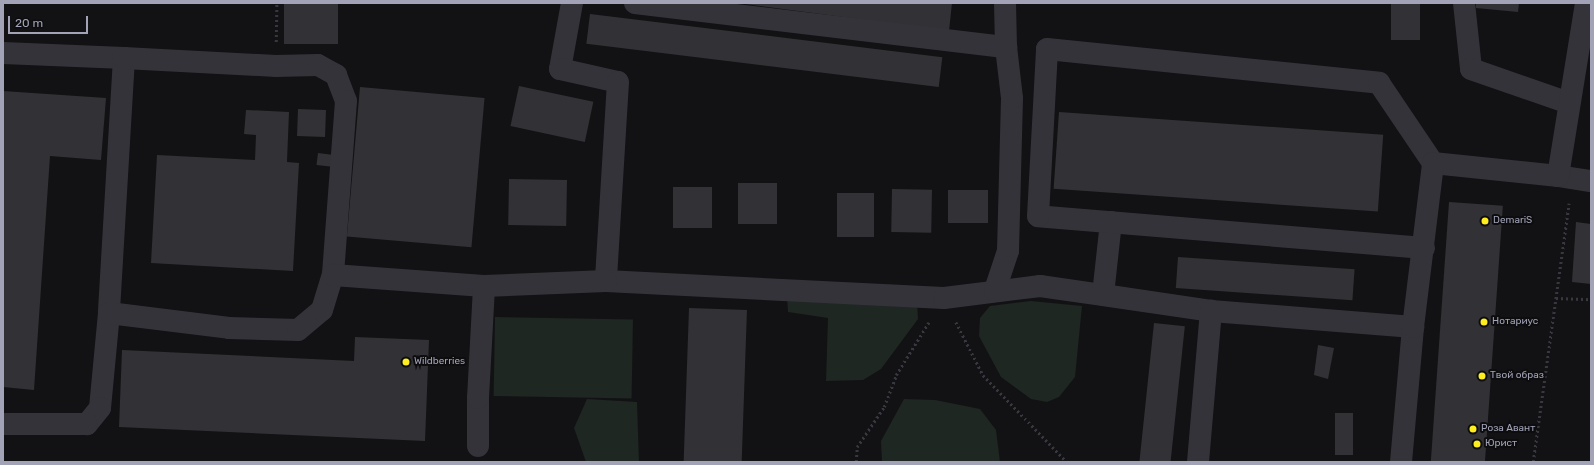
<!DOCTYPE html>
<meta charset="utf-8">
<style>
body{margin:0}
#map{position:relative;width:1594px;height:465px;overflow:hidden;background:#121214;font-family:Rubik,sans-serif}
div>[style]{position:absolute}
.green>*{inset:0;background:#1e2721;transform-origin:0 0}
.building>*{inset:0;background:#323236;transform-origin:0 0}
.path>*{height:2.5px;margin-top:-1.25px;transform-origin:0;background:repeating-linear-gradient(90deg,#383940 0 2px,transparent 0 5px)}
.minor>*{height:22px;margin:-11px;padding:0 11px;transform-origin:11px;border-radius:11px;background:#333339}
.dots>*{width:11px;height:11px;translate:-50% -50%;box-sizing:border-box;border:2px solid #0d0d0f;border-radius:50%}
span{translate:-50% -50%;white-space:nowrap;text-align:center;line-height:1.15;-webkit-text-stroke:4px #0d0d0f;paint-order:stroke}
.poi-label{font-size:10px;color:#a2a3b6}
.left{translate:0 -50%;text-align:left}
.frame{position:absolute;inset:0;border:4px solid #a2a3b6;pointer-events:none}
.scale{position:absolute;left:8px;top:16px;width:80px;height:18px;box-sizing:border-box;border:2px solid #a2a3b6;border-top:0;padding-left:5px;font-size:12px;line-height:14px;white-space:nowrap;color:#a2a3b6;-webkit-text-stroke:3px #0d0d0f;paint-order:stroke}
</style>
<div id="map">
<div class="green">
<div style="clip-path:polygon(787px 296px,917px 302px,918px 319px,881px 369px,863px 380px,826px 381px,828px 318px,788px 312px)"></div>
<div style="clip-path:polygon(1031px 301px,1082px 306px,1075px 377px,1059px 397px,1047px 402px,1031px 399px,1001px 377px,979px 336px,980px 318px,990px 306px)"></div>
<div style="left:495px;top:317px;width:138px;height:79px;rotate:1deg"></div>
<div style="clip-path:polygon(587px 399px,637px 402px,639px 462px,586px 462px,574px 428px)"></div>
<div style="clip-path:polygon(904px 399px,935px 400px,980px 409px,996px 430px,1000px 462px,882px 462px,881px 441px)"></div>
</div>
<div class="building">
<div style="left:284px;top:3px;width:54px;height:41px"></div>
<div style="clip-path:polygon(738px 3px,952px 3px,949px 31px)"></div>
<div style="left:1391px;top:3px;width:29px;height:37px"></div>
<div style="clip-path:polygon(1476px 3px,1519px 3px,1518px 12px,1476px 8px)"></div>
<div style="left:590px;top:14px;width:355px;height:30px;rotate:7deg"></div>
<div style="left:519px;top:86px;width:76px;height:41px;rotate:12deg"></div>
<div style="left:360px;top:87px;width:125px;height:150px;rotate:5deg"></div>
<div style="clip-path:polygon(3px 91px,106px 98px,101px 160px,50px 156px,34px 390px,3px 387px)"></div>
<div style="left:298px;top:109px;width:28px;height:27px;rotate:2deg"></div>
<div style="clip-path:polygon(246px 110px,289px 112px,287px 162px,299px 163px,293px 271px,151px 263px,157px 155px,255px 160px,256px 135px,244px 134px)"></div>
<div style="left:1059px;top:112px;width:325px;height:77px;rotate:4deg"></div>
<div style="left:318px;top:153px;width:16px;height:12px;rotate:7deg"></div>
<div style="left:509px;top:179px;width:58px;height:46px;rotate:1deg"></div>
<div style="left:777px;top:183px;width:41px;height:39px;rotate:90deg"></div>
<div style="left:673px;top:187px;width:39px;height:41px"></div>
<div style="left:892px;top:189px;width:40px;height:43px;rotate:1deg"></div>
<div style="left:948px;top:190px;width:40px;height:33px"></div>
<div style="left:837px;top:193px;width:37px;height:44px"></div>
<div style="left:1449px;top:202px;width:54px;height:261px;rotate:4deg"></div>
<div style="clip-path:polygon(1576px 222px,1591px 224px,1591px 284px,1572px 282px)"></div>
<div style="left:1178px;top:257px;width:177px;height:31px;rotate:4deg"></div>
<div style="left:689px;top:308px;width:58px;height:154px;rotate:2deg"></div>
<div style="left:1154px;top:323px;width:31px;height:140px;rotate:6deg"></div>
<div style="clip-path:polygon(355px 337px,429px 340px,425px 441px,119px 427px,122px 350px,354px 361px)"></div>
<div style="clip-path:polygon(1318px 345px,1334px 348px,1328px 379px,1314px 375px)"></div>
<div style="left:1335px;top:413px;width:18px;height:42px"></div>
</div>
<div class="path">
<div style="left:276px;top:42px;width:39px;rotate:-89deg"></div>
<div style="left:1556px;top:298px;width:35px;rotate:2deg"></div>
<div style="left:956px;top:322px;width:59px;rotate:63deg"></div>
<div style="left:983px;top:375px;width:121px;rotate:46deg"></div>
<div style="left:856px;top:462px;width:15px;rotate:-86deg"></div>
<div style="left:857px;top:447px;width:48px;rotate:-56deg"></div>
<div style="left:884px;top:407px;width:34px;rotate:-69deg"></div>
<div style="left:896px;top:375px;width:62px;rotate:-58.1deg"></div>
<div style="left:1533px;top:462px;width:261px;rotate:-82.1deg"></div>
</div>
<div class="minor">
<div style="left:572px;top:3px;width:67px;rotate:100.3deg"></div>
<div style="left:560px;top:69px;width:59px;rotate:12.6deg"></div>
<div style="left:618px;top:82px;width:199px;rotate:93.5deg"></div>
<div style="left:606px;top:281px;width:338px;rotate:2.9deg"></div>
<div style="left:944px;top:298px;width:97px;rotate:-7.1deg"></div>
<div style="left:1040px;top:286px;width:64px;rotate:8.1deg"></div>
<div style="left:635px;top:3px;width:374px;rotate:6.8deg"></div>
<div style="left:1464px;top:3px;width:66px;rotate:83.9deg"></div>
<div style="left:1471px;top:69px;width:104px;rotate:19.1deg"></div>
<div style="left:3px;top:53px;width:121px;rotate:2.4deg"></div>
<div style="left:124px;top:58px;width:255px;rotate:93.4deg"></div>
<div style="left:109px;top:313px;width:95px;rotate:95.4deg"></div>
<div style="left:100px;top:408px;width:21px;rotate:129deg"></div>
<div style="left:87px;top:424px;width:84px;rotate:180deg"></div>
<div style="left:124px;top:58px;width:152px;rotate:3deg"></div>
<div style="left:276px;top:66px;width:42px;rotate:-1.4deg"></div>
<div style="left:318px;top:65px;width:21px;rotate:29deg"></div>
<div style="left:336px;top:75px;width:28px;rotate:69deg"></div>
<div style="left:346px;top:101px;width:174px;rotate:94.3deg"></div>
<div style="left:1558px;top:176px;width:33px;rotate:9deg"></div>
<div style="left:1111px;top:222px;width:73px;rotate:96.3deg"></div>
<div style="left:1103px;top:295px;width:109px;rotate:8.4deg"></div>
<div style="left:1211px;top:311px;width:203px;rotate:4.5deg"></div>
<div style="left:1424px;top:248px;width:387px;rotate:-175.3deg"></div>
<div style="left:1038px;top:216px;width:167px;rotate:-86.9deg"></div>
<div style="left:1047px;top:49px;width:334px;rotate:5.8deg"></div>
<div style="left:1379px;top:83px;width:97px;rotate:56deg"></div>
<div style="left:1433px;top:163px;width:126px;rotate:5.9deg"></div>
<div style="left:1558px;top:176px;width:175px;rotate:-80.8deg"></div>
<div style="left:995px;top:290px;width:41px;rotate:-71.6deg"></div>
<div style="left:1008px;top:251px;width:153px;rotate:-88.5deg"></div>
<div style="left:1012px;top:98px;width:51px;rotate:-96.7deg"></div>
<div style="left:1006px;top:47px;width:44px;rotate:-91.3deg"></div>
<div style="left:109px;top:313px;width:121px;rotate:7.1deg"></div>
<div style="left:229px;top:328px;width:69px;rotate:1.7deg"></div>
<div style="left:298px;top:330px;width:31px;rotate:-40deg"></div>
<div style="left:322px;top:310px;width:37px;rotate:-73deg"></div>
<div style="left:333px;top:275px;width:151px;rotate:4.2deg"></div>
<div style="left:484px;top:286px;width:122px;rotate:-2.3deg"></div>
<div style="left:478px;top:446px;width:48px;rotate:-90deg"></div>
<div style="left:478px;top:398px;width:112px;rotate:-86.9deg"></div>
<div style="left:1198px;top:462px;width:152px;rotate:-85.1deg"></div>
<div style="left:1401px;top:462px;width:136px;rotate:-84.9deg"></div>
<div style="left:1413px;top:327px;width:165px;rotate:-83deg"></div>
</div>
<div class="dots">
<div style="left:1485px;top:221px;background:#ffee1f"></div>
<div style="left:1484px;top:322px;background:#ffee1f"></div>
<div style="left:406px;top:362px;background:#ffee1f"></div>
<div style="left:1482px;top:376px;background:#ffee1f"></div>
<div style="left:1473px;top:429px;background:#ffee1f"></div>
<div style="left:1477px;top:444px;background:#ffee1f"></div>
</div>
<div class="poi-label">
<span class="left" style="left:1493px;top:221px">DemariS</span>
<span class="left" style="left:1492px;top:322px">Нотариус</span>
<span class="left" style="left:414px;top:362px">Wildberries</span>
<span class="left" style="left:1490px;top:376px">Твой образ</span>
<span class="left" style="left:1481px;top:429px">Роза Авант</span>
<span class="left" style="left:1485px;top:444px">Юрист</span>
</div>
<div class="frame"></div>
<div class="scale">20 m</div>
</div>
